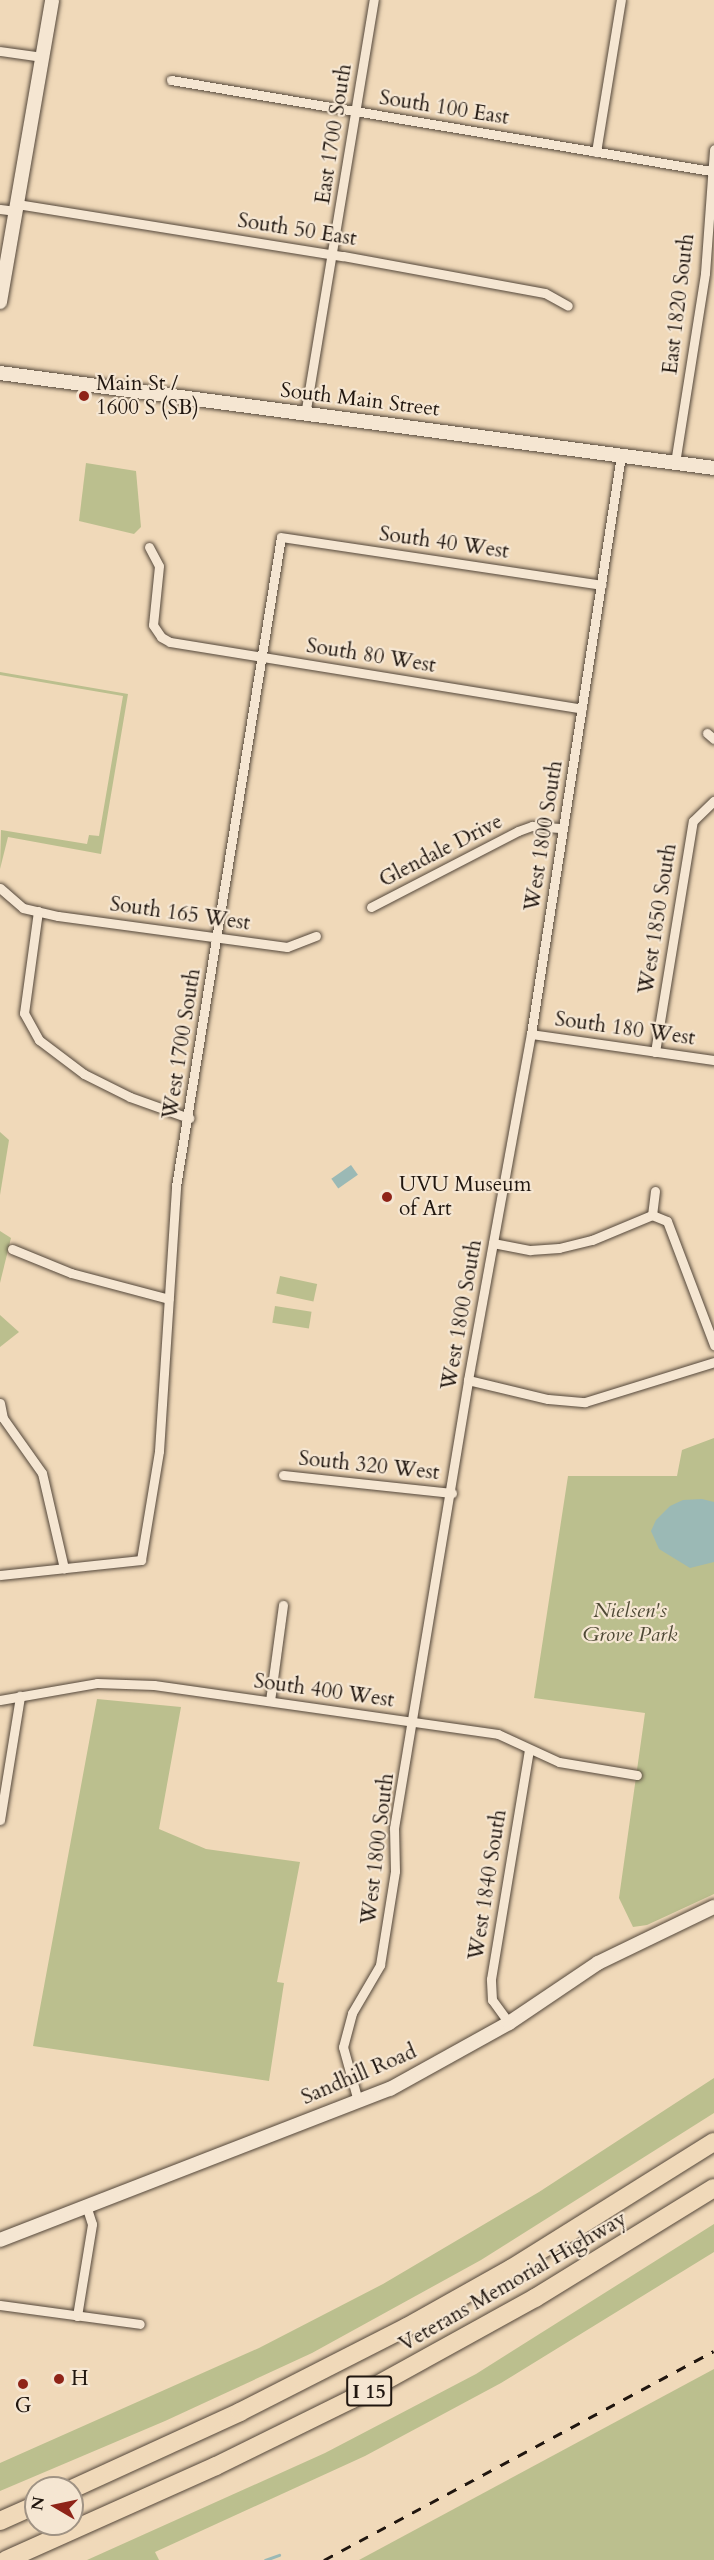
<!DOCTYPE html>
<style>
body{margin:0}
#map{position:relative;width:714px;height:2560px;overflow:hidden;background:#f0d9b9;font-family:Cardo,serif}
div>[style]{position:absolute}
.green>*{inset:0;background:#bbbf8e;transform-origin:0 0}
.water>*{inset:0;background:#9bb9b5;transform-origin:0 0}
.stream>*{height:3px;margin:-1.5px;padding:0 1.5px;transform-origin:1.5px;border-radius:1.5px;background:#9bb9b5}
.roads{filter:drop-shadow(0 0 2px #54473a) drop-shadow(0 0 2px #54473a)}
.street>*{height:9px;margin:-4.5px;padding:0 4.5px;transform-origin:4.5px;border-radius:4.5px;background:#f5e6d2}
.secondary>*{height:14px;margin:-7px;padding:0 7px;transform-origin:7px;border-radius:7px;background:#f5e6d2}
.highway>*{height:18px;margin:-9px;padding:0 9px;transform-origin:9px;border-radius:9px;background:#f0d9b9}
.rail>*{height:3px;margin-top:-1.5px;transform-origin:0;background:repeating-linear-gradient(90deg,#20160f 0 10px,transparent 0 20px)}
.dots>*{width:16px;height:16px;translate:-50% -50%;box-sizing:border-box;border:3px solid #f5e6d2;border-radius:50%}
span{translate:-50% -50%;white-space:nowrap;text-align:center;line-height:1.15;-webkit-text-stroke:4.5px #f5e6d2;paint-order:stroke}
.shield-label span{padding:2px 4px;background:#f5e6d2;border:2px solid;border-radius:4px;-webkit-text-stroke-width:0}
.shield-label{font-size:20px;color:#20160f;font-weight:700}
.street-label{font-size:21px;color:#20160f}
.poi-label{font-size:21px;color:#20160f}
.left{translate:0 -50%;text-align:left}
.park-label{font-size:21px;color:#4e4935;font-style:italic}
.north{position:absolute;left:24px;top:2476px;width:60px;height:60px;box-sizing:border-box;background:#f5e6d2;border:2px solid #a09384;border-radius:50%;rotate:279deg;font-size:16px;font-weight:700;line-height:24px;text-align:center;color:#20160f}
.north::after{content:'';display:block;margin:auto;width:21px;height:27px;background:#8f2418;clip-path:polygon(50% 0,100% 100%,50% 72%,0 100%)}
</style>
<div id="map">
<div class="green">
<div style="clip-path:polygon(86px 463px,136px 471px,141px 527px,134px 534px,79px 521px)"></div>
<div style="clip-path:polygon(0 672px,128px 694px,101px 854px,8px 837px,0 869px,1px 830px,87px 844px,89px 835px,99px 836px,123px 696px,0 675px)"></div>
<div style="clip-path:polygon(0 1132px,9px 1140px,0 1195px)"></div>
<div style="clip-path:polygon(0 1231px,11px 1238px,0 1283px)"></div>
<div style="left:280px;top:1276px;width:38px;height:18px;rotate:12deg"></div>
<div style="left:275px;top:1306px;width:37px;height:17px;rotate:9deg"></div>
<div style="clip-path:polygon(0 1315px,19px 1332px,0 1347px)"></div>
<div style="clip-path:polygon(714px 1438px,714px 1894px,647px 1925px,633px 1927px,619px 1898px,645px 1713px,534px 1698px,568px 1476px,677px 1476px,682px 1450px)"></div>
<div style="clip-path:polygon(97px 1699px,181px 1707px,159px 1829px,206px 1849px,300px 1862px,277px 1982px,284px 1983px,269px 2081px,33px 2046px)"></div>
<div style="clip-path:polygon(714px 2078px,714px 2113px,481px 2260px,312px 2353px,165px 2421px,0 2491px,0 2463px,259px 2348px,383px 2284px,539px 2192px)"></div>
<div style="clip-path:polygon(714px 2224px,714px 2252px,501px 2383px,365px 2456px,155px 2552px,159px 2560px,87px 2560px,325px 2453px,476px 2374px)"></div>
<div style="clip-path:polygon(714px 2369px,714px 2560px,359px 2560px)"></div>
</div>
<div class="water">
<div style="left:351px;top:1165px;width:12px;height:24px;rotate:55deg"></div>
<div style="clip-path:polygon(702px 1499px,714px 1502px,714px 1562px,690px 1568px,659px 1549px,651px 1531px,656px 1520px,670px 1506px,683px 1500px)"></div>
</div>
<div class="stream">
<div style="left:265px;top:2560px;width:15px;rotate:-20deg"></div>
</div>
<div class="roads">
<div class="street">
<div style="left:0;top:51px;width:42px;rotate:8.1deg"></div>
<div style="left:171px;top:80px;width:548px;rotate:9.57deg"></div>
<div style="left:596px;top:152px;width:154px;rotate:-80.7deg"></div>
<div style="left:17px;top:204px;width:330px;rotate:9.1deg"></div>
<div style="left:343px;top:256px;width:205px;rotate:10.4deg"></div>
<div style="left:545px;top:293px;width:26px;rotate:29deg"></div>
<div style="left:0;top:209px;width:16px;rotate:7deg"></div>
<div style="left:305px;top:415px;width:421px;rotate:-80.6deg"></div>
<div style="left:675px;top:463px;width:192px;rotate:-81deg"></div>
<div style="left:705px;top:273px;width:124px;rotate:-85.8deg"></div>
<div style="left:149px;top:547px;width:21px;rotate:62deg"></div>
<div style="left:159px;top:566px;width:59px;rotate:95.8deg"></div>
<div style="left:153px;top:625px;width:14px;rotate:56deg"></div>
<div style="left:161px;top:637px;width:10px;rotate:29deg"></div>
<div style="left:170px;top:642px;width:417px;rotate:9.2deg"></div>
<div style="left:707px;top:733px;width:9px;rotate:41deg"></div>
<div style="left:0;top:888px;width:30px;rotate:41deg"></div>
<div style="left:23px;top:908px;width:36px;rotate:13deg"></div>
<div style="left:58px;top:916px;width:231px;rotate:7.7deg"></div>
<div style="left:287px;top:947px;width:31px;rotate:-21deg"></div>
<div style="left:371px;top:907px;width:165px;rotate:-27.3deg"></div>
<div style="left:518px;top:831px;width:15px;rotate:-20deg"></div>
<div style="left:532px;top:826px;width:31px;rotate:4deg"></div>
<div style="left:38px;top:911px;width:103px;rotate:97.8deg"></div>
<div style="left:24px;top:1013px;width:31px;rotate:61deg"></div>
<div style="left:39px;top:1040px;width:56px;rotate:37.1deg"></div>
<div style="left:84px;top:1074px;width:51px;rotate:26.6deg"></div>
<div style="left:130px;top:1097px;width:63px;rotate:19.6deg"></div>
<div style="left:531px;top:1034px;width:185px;rotate:8.1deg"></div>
<div style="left:655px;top:1052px;width:234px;rotate:-80.7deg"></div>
<div style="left:693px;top:821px;width:29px;rotate:-44deg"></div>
<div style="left:655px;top:1191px;width:24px;rotate:97deg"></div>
<div style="left:652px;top:1215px;width:16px;rotate:22deg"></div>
<div style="left:667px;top:1221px;width:133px;rotate:69.2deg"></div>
<div style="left:493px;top:1243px;width:38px;rotate:11deg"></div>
<div style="left:530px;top:1250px;width:29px;rotate:-4deg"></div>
<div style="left:559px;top:1248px;width:34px;rotate:-14deg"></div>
<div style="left:592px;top:1240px;width:65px;rotate:-22.6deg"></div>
<div style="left:12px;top:1249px;width:64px;rotate:22.1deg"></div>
<div style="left:71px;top:1273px;width:101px;rotate:14.9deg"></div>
<div style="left:468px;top:1380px;width:82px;rotate:13.4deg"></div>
<div style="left:548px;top:1399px;width:37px;rotate:5deg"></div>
<div style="left:585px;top:1402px;width:135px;rotate:-17.2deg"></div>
<div style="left:0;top:1403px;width:15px;rotate:79deg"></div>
<div style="left:3px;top:1418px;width:67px;rotate:54.7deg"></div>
<div style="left:42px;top:1473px;width:98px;rotate:77deg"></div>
<div style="left:283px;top:1475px;width:170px;rotate:6.1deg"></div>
<div style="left:0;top:1575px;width:142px;rotate:-6.1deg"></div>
<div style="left:141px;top:1560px;width:110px;rotate:-80.6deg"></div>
<div style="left:159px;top:1451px;width:266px;rotate:-86.3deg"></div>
<div style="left:176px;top:1186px;width:657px;rotate:-80.81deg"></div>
<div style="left:281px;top:537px;width:324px;rotate:8.5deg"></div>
<div style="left:0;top:1700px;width:98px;rotate:-9.9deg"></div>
<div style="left:97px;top:1683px;width:57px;rotate:2deg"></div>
<div style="left:154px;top:1685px;width:347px;rotate:8.1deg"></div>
<div style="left:498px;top:1734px;width:67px;rotate:24.7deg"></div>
<div style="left:559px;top:1762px;width:79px;rotate:9.5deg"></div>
<div style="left:270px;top:1701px;width:97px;rotate:-82.3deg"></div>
<div style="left:0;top:1820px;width:126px;rotate:-80.8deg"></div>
<div style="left:509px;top:2023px;width:29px;rotate:-126deg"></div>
<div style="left:492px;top:2000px;width:21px;rotate:-93deg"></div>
<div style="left:491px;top:1979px;width:233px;rotate:-80.6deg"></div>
<div style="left:358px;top:2101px;width:56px;rotate:-105.5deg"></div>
<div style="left:343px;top:2047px;width:35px;rotate:-75deg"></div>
<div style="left:352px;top:2013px;width:56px;rotate:-59.7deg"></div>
<div style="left:380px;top:1965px;width:95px;rotate:-80.9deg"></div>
<div style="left:395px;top:1871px;width:43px;rotate:-91.3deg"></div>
<div style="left:394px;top:1828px;width:454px;rotate:-80.6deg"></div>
<div style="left:468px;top:1380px;width:352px;rotate:-79.7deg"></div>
<div style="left:531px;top:1034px;width:586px;rotate:-81.16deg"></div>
<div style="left:0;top:2305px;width:141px;rotate:7.7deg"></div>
<div style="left:77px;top:2316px;width:93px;rotate:-80.7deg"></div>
<div style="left:92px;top:2224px;width:20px;rotate:-108deg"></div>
</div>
<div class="secondary">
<div style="left:0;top:302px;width:306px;rotate:-80.2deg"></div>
<div style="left:0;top:373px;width:720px;rotate:7.58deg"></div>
<div style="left:0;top:2240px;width:418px;rotate:-21.2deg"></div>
<div style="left:390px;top:2089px;width:136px;rotate:-29deg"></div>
<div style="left:509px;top:2023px;width:107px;rotate:-34deg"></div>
<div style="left:598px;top:1963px;width:129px;rotate:-25.8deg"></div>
</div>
<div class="highway">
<div style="left:72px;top:2489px;width:185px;rotate:-24.6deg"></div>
<div style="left:240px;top:2412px;width:187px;rotate:-27deg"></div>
<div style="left:407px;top:2327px;width:120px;rotate:-29.3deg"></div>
<div style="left:512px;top:2268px;width:238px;rotate:-32deg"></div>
<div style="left:0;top:2521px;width:39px;rotate:-24deg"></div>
<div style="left:6px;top:2560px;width:230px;rotate:-24.1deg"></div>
<div style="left:216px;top:2466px;width:152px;rotate:-26.2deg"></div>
<div style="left:352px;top:2399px;width:209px;rotate:-28.9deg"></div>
<div style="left:535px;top:2298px;width:210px;rotate:-31.6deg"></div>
</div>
</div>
<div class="rail">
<div style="left:324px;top:2560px;width:442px;rotate:-28.2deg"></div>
</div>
<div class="dots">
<div style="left:84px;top:396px;background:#8f2418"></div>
<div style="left:387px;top:1197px;background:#8f2418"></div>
<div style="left:59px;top:2379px;background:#8f2418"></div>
<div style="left:23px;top:2384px;background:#8f2418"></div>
</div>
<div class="shield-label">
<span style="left:369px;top:2391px">I 15</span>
</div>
<div class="street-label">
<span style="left:444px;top:108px;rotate:9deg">South 100 East</span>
<span style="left:334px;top:134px;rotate:-81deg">East 1700 South</span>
<span style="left:297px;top:230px;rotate:9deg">South 50 East</span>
<span style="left:679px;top:304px;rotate:-83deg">East 1820 South</span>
<span style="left:360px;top:400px;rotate:7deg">South Main Street</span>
<span style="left:444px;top:543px;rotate:8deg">South 40 West</span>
<span style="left:371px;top:656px;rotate:9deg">South 80 West</span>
<span style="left:544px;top:836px;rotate:-81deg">West 1800 South</span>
<span style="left:441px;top:851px;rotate:-27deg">Glendale Drive</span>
<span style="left:180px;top:914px;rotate:8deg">South 165 West</span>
<span style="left:658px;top:919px;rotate:-81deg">West 1850 South</span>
<span style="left:625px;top:1029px;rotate:8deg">South 180 West</span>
<span style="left:182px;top:1044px;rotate:-81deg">West 1700 South</span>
<span style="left:462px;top:1315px;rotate:-80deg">West 1800 South</span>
<span style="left:369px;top:1466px;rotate:6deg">South 320 West</span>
<span style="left:324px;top:1691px;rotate:8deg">South 400 West</span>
<span style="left:378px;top:1849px;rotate:-83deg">West 1800 South</span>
<span style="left:488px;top:1885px;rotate:-81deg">West 1840 South</span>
<span style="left:359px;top:2075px;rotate:-23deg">Sandhill Road</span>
<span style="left:513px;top:2282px;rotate:-30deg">Veterans Memorial Highway</span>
</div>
<div class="poi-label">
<span class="left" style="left:96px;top:396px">Main St /<br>1600 S (SB)</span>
<span class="left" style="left:399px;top:1197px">UVU Museum<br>of Art</span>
<span class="left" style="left:71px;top:2379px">H</span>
<span style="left:23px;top:2406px">G</span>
</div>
<div class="park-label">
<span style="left:630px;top:1623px">Nielsen's<br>Grove Park</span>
</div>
<div class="north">N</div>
</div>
